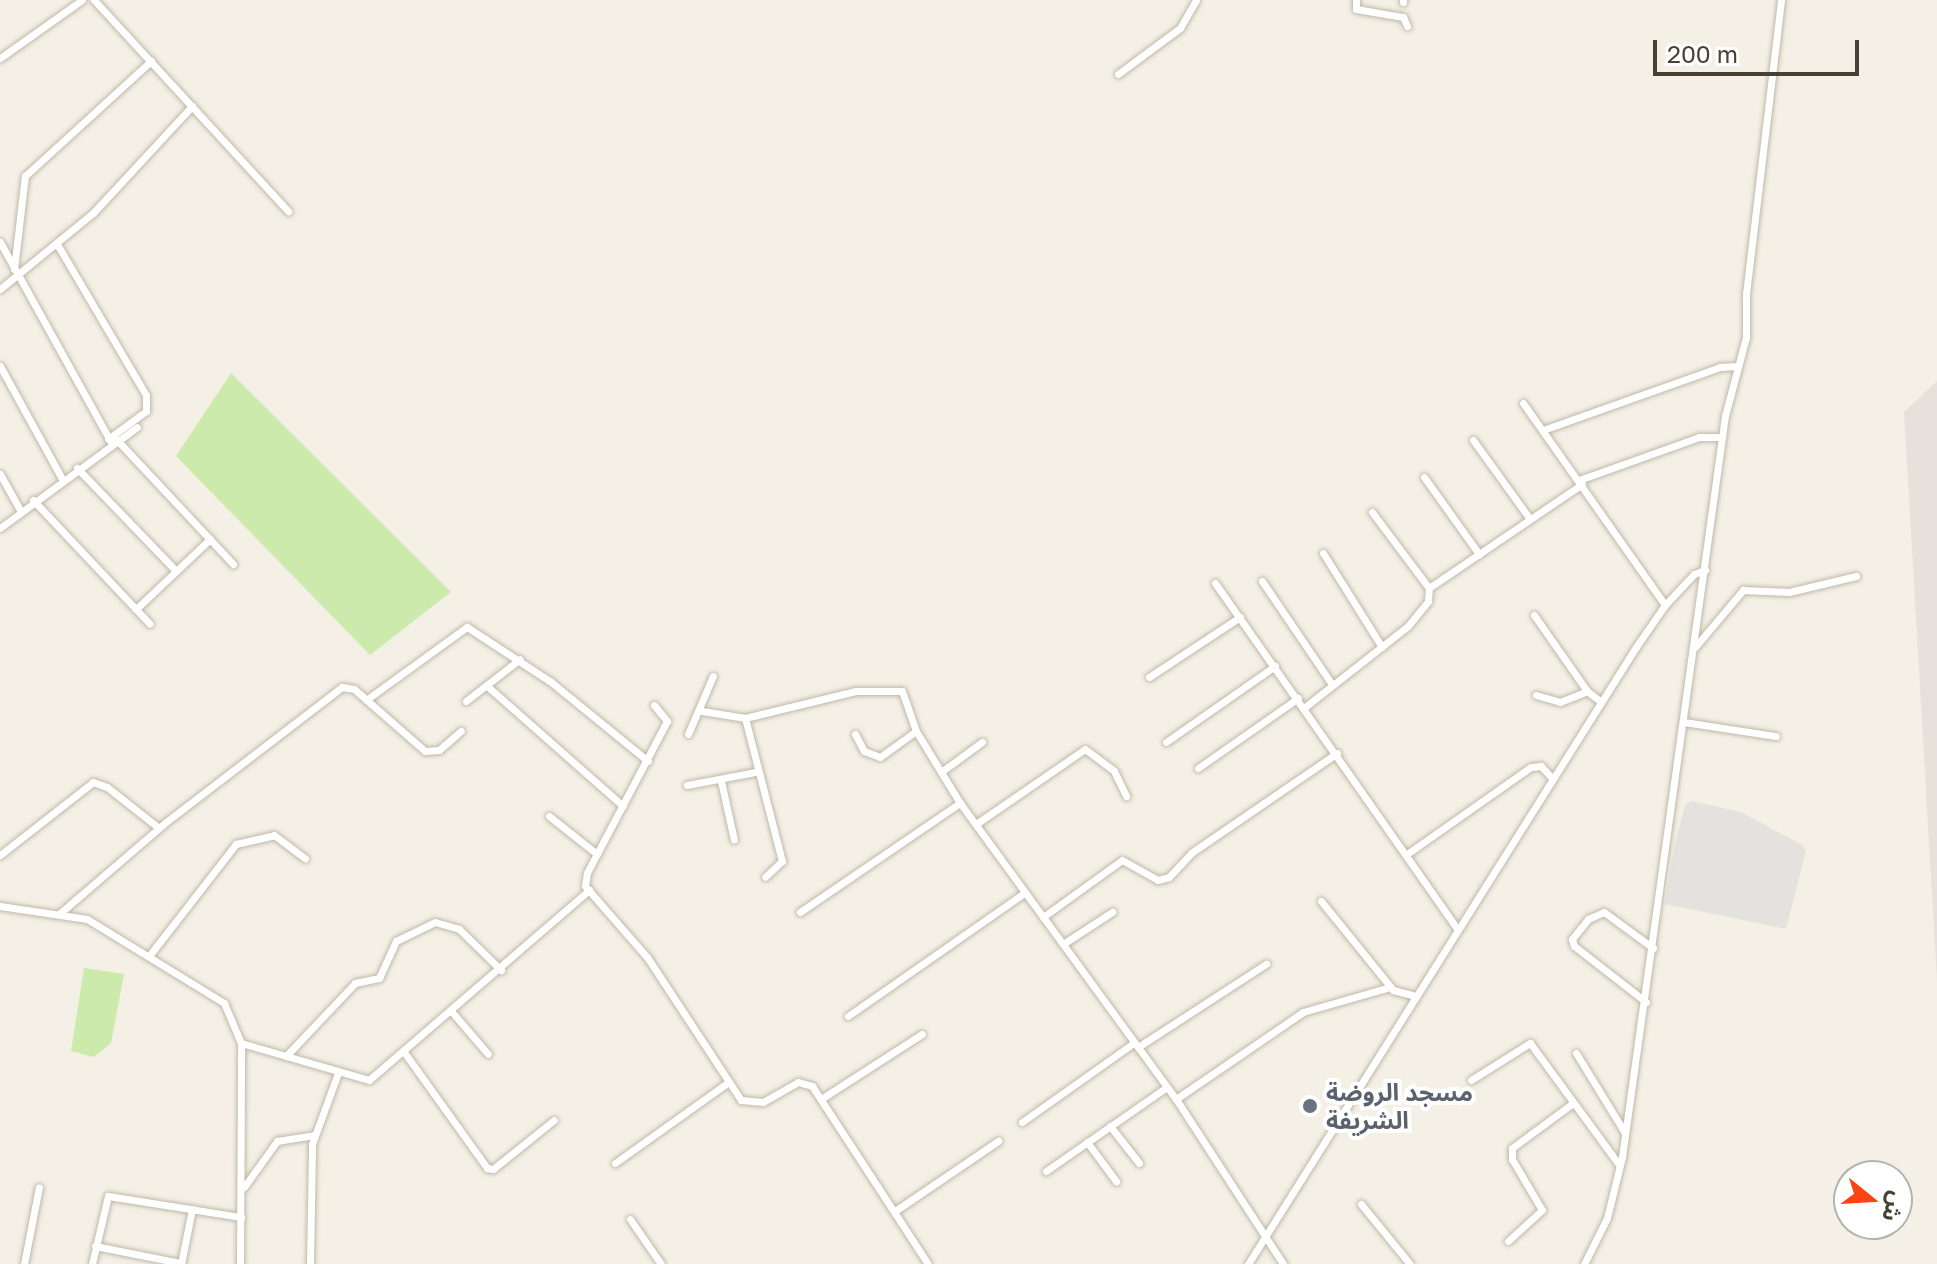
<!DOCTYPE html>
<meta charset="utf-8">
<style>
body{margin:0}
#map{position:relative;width:1937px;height:1264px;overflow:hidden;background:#f4f0e6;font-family:"Golos Text","Noto Sans Arabic",sans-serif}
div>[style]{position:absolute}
.industrial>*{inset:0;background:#e6e1db}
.green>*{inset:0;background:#cbeaac}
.parking>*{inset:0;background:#e4e2de}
.roads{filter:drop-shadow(0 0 2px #c0b9a8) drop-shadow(0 0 2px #c0b9a8)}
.street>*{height:7px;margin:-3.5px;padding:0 3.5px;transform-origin:3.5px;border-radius:3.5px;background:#fff}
.dots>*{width:22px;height:22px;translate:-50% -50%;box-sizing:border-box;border:4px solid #fff;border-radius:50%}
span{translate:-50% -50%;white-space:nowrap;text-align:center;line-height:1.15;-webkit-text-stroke:8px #fff;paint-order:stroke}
.worship-label{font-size:24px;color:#5b616d;font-weight:700}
.left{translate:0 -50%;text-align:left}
.north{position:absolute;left:1833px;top:1160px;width:80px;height:80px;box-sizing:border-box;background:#fff;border:2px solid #b5b3ae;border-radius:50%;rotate:108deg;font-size:22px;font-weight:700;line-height:32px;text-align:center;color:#474135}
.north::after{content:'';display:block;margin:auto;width:28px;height:36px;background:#ff4211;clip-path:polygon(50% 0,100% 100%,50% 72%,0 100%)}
.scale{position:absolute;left:1653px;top:40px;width:206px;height:36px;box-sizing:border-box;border:4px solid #474135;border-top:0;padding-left:10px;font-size:24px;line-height:28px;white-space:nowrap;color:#474135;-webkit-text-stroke:6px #fff;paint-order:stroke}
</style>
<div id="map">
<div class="industrial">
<div style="clip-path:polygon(1937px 381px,1937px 980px,1904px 412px)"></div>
</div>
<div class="green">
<div style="clip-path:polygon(231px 373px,451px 592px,370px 655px,176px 456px)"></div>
<div style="clip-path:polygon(84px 968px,124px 974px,111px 1043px,94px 1057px,71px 1051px)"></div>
</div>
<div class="parking">
<div style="clip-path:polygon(1691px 801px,1741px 812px,1802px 845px,1806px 851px,1786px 929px,1665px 904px,1674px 848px,1685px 805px)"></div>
</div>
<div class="roads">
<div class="street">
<div style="left:94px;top:0;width:287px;rotate:47.4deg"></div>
<div style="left:1356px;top:0;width:9px;rotate:90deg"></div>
<div style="left:1356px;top:9px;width:48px;rotate:9.7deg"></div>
<div style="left:1403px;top:17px;width:10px;rotate:66deg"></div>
<div style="left:1403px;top:0;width:2px;rotate:90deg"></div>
<div style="left:0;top:58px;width:100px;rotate:-35.3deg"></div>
<div style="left:1118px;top:74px;width:77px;rotate:-36.6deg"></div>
<div style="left:1180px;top:28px;width:32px;rotate:-60deg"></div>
<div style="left:0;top:242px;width:231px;rotate:61deg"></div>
<div style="left:57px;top:244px;width:175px;rotate:59.5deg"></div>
<div style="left:146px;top:395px;width:16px;rotate:90deg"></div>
<div style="left:146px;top:411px;width:47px;rotate:143.6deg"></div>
<div style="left:14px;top:269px;width:94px;rotate:-83.3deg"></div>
<div style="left:25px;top:176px;width:171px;rotate:-42.4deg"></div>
<div style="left:0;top:289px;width:120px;rotate:-39.3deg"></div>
<div style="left:93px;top:213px;width:146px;rotate:-47.2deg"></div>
<div style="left:0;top:366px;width:129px;rotate:61.2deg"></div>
<div style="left:1523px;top:403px;width:247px;rotate:54.9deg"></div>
<div style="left:1543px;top:430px;width:188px;rotate:-19.6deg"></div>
<div style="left:1720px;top:367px;width:18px;rotate:-3deg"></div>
<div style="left:117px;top:440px;width:170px;rotate:46.9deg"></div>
<div style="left:1473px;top:440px;width:97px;rotate:54.2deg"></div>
<div style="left:77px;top:468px;width:143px;rotate:46.1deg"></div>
<div style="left:0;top:474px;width:41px;rotate:60.9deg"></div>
<div style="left:1424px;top:477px;width:95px;rotate:54.5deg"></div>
<div style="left:1579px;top:480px;width:127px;rotate:-19.7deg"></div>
<div style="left:1699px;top:437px;width:23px"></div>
<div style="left:33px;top:500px;width:170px;rotate:46.7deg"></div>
<div style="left:0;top:528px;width:170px;rotate:-36.4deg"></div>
<div style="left:1323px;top:553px;width:111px;rotate:57.9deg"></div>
<div style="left:1262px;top:581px;width:123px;rotate:55.9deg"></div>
<div style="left:1215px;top:583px;width:421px;rotate:55deg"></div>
<div style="left:1429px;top:588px;width:185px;rotate:-34.2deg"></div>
<div style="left:136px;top:609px;width:102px;rotate:-43.4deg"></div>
<div style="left:1534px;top:615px;width:93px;rotate:55.1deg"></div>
<div style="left:1587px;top:691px;width:18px;rotate:38deg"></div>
<div style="left:1695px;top:647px;width:75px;rotate:-49.9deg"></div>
<div style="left:1743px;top:590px;width:46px;rotate:2.5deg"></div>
<div style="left:1789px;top:592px;width:69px;rotate:-13.4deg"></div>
<div style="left:1149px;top:677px;width:109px;rotate:-33.4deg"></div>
<div style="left:487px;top:686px;width:181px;rotate:41.4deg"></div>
<div style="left:1536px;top:695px;width:25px;rotate:16deg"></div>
<div style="left:1560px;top:702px;width:29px;rotate:-22deg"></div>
<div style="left:366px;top:700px;width:125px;rotate:-35.9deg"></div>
<div style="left:467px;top:627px;width:100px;rotate:33.2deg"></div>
<div style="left:551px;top:682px;width:125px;rotate:39.2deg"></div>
<div style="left:466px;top:701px;width:68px;rotate:-37.9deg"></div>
<div style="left:654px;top:705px;width:21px;rotate:51deg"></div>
<div style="left:667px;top:721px;width:172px;rotate:117.8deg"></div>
<div style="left:587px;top:873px;width:13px;rotate:99deg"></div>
<div style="left:585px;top:886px;width:94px;rotate:48.9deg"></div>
<div style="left:647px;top:957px;width:171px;rotate:56.7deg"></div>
<div style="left:741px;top:1100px;width:22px;rotate:5deg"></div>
<div style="left:763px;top:1102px;width:40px;rotate:-29.7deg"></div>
<div style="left:798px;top:1082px;width:15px;rotate:16deg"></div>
<div style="left:812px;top:1086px;width:212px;rotate:56.9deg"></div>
<div style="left:1305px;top:707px;width:131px;rotate:-38.2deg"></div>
<div style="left:1408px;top:626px;width:32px;rotate:-51deg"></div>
<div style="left:1428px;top:601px;width:13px;rotate:-86deg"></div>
<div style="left:1429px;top:588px;width:95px;rotate:-126.9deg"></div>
<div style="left:702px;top:711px;width:44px;rotate:9.2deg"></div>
<div style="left:745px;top:718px;width:114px;rotate:-13.7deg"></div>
<div style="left:856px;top:691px;width:46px"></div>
<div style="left:902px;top:691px;width:42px;rotate:70.7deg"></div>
<div style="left:916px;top:731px;width:84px;rotate:58.6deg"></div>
<div style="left:960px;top:803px;width:366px;rotate:53.9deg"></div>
<div style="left:1176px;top:1099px;width:197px;rotate:57deg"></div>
<div style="left:745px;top:718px;width:148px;rotate:75.5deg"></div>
<div style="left:782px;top:861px;width:23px;rotate:137deg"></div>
<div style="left:1684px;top:722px;width:93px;rotate:8.7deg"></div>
<div style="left:688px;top:734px;width:63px;rotate:-66.7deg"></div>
<div style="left:855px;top:734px;width:19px;rotate:62deg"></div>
<div style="left:864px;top:751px;width:17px;rotate:21deg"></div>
<div style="left:880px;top:757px;width:44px;rotate:-35.8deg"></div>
<div style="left:1166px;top:742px;width:133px;rotate:-34.9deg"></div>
<div style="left:1198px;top:768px;width:122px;rotate:-35deg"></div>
<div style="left:941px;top:772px;width:51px;rotate:-36.2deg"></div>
<div style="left:721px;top:781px;width:60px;rotate:77.6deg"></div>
<div style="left:687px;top:785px;width:69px;rotate:-10.8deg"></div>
<div style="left:549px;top:816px;width:61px;rotate:38.4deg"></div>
<div style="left:976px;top:824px;width:132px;rotate:-34.5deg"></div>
<div style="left:1085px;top:749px;width:36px;rotate:37deg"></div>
<div style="left:1114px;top:771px;width:28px;rotate:64deg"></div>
<div style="left:1407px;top:854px;width:151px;rotate:-35.1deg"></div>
<div style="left:1531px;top:767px;width:10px;rotate:-6deg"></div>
<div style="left:1541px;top:766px;width:15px;rotate:48deg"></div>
<div style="left:0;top:855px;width:118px;rotate:-38.1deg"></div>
<div style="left:93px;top:782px;width:15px;rotate:20deg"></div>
<div style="left:107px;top:787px;width:66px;rotate:38.3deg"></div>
<div style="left:1321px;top:901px;width:114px;rotate:51deg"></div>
<div style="left:1393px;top:990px;width:24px;rotate:15deg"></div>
<div style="left:0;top:906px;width:88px;rotate:8.5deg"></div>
<div style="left:87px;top:919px;width:161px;rotate:31.5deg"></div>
<div style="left:224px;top:1003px;width:43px;rotate:67deg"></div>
<div style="left:241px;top:1043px;width:133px;rotate:16.1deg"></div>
<div style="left:369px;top:1080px;width:291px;rotate:-40.8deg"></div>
<div style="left:800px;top:912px;width:194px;rotate:-34.3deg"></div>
<div style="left:59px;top:914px;width:141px;rotate:-40.7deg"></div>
<div style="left:166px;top:822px;width:222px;rotate:-37.5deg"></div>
<div style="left:342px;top:687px;width:12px;rotate:9deg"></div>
<div style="left:354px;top:689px;width:94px;rotate:41.1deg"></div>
<div style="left:425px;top:751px;width:14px;rotate:-4deg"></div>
<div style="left:439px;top:750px;width:29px;rotate:-41deg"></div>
<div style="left:1043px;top:917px;width:97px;rotate:-35.8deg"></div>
<div style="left:1122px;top:860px;width:41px;rotate:29.1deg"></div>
<div style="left:1158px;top:880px;width:11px;rotate:-15deg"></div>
<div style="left:1169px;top:877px;width:33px;rotate:-47deg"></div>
<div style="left:1191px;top:853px;width:177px;rotate:-34.4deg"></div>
<div style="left:1063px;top:944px;width:59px;rotate:-33.1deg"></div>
<div style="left:149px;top:956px;width:142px;rotate:-52.2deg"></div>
<div style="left:236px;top:844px;width:39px;rotate:-13deg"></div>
<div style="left:274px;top:835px;width:39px;rotate:37deg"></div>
<div style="left:1646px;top:1002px;width:91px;rotate:-142.1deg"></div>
<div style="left:1574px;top:946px;width:7px;rotate:-106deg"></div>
<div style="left:1572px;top:939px;width:26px;rotate:-51deg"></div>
<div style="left:1588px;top:919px;width:17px;rotate:-24deg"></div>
<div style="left:1604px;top:912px;width:61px;rotate:36.3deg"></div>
<div style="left:452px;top:1012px;width:55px;rotate:49.4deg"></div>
<div style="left:848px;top:1016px;width:215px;rotate:-34.9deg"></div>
<div style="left:1138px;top:1047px;width:153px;rotate:-33deg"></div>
<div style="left:404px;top:1052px;width:143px;rotate:54.4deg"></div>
<div style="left:487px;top:1168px;width:6px;rotate:9deg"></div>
<div style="left:493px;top:1169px;width:78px;rotate:-38.8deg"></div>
<div style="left:1576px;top:1053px;width:94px;rotate:58.5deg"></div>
<div style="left:286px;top:1056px;width:100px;rotate:-46.6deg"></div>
<div style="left:355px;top:983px;width:25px;rotate:-12deg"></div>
<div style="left:379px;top:978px;width:41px;rotate:-65.3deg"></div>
<div style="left:396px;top:941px;width:43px;rotate:-26deg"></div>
<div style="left:435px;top:922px;width:25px;rotate:16deg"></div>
<div style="left:459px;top:929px;width:59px;rotate:44.3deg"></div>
<div style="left:1471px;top:1080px;width:70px;rotate:-32.1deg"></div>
<div style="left:1530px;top:1043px;width:152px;rotate:53.8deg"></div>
<div style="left:821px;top:1099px;width:120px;rotate:-32.8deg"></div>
<div style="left:1176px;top:1099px;width:154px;rotate:-34.4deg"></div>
<div style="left:1303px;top:1012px;width:91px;rotate:-16deg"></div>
<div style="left:1022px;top:1122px;width:138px;rotate:-35.3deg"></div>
<div style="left:1110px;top:1126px;width:47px;rotate:51.9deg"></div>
<div style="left:1087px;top:1142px;width:49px;rotate:53.4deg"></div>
<div style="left:615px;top:1163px;width:138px;rotate:-35.5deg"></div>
<div style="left:1046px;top:1171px;width:147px;rotate:-34.8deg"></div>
<div style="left:244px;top:1187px;width:57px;rotate:-54.3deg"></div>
<div style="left:277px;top:1141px;width:36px;rotate:-9deg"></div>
<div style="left:1361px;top:1204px;width:77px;rotate:50.8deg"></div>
<div style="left:895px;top:1211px;width:125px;rotate:-34.2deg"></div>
<div style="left:630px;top:1219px;width:55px;rotate:55.4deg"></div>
<div style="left:1508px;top:1241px;width:46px;rotate:-42.4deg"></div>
<div style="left:1542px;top:1210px;width:59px;rotate:-120.5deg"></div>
<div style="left:1512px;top:1159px;width:11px;rotate:-90deg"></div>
<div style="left:1512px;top:1148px;width:76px;rotate:-36.4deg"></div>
<div style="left:95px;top:1246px;width:88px;rotate:11.2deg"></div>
<div style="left:24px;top:1264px;width:78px;rotate:-79deg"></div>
<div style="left:92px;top:1264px;width:70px;rotate:-76.8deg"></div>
<div style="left:108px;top:1196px;width:135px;rotate:9deg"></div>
<div style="left:181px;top:1264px;width:56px;rotate:-78.7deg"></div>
<div style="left:240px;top:1264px;width:221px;rotate:-89.7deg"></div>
<div style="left:310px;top:1264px;width:120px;rotate:-89deg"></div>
<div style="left:312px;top:1144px;width:76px;rotate:-69.9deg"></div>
<div style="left:1248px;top:1264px;width:729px;rotate:-57.84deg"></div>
<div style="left:1636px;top:647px;width:51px;rotate:-55.4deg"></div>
<div style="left:1665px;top:605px;width:42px;rotate:-46.9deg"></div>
<div style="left:1694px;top:574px;width:12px;rotate:-20deg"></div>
<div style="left:1584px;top:1264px;width:51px;rotate:-63.4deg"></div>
<div style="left:1607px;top:1218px;width:63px;rotate:-76.2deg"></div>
<div style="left:1622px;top:1157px;width:748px;rotate:-82.09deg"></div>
<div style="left:1725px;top:416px;width:82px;rotate:-75.1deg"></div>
<div style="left:1746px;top:337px;width:43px;rotate:-90deg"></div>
<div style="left:1746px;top:294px;width:296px;rotate:-83.2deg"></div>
</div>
</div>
<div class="dots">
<div style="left:1310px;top:1106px;background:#6b7280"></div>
</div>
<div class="worship-label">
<span class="left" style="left:1326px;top:1106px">مسجد الروضة<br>الشريفة</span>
</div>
<div class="north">ش</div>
<div class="scale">200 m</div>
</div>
